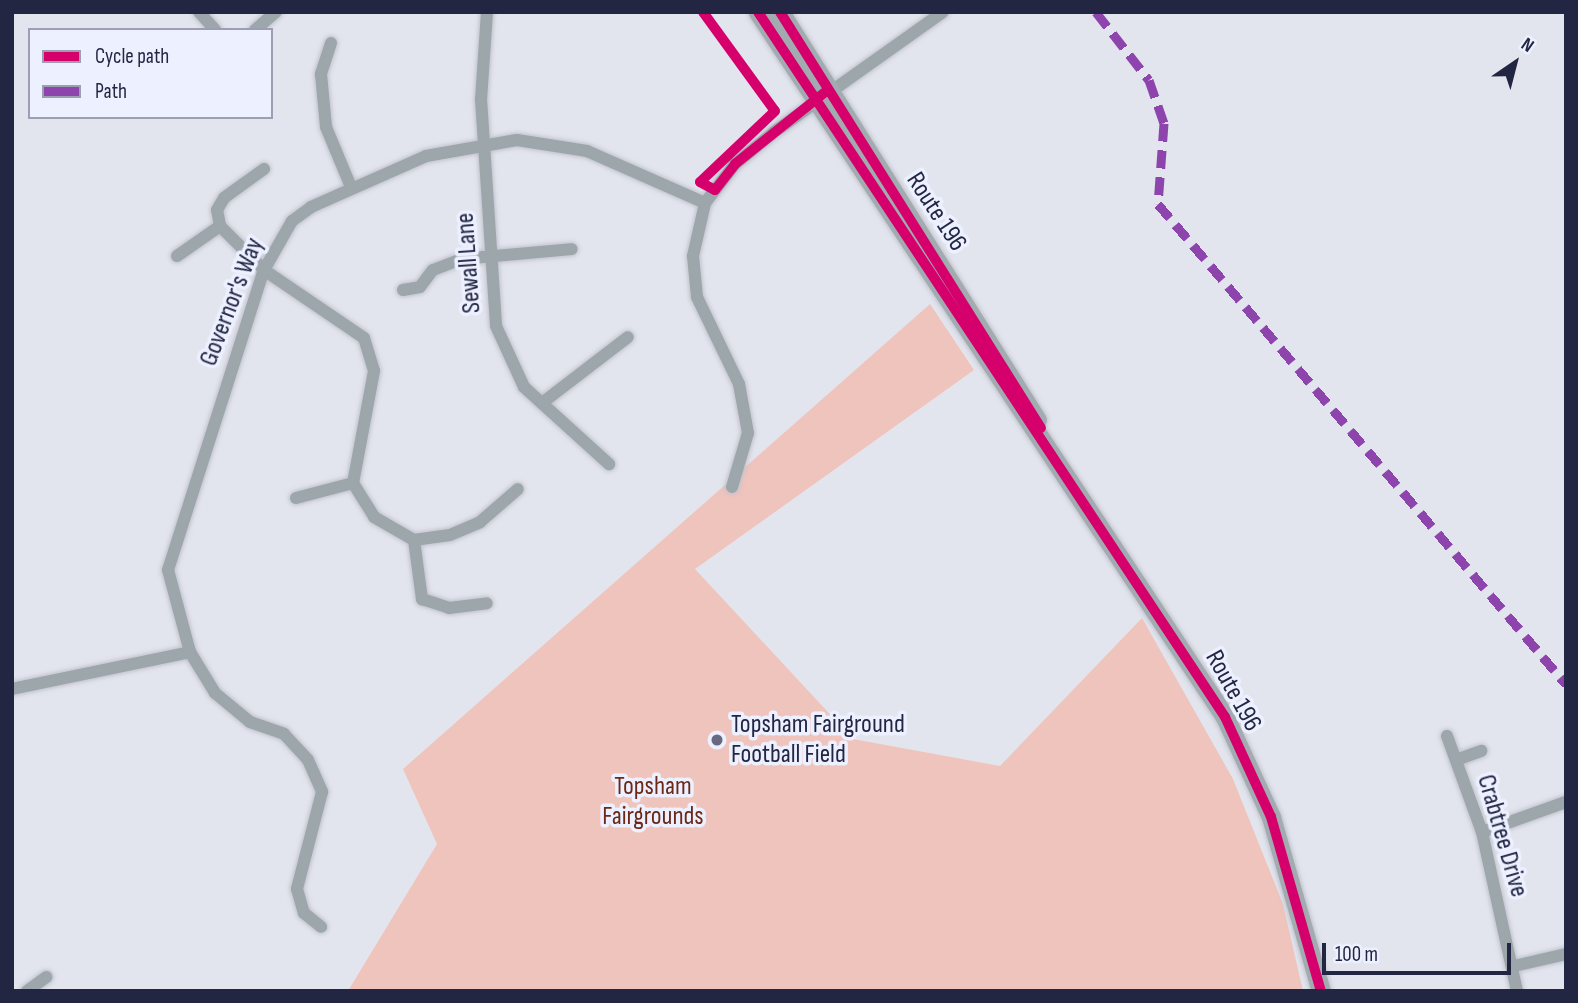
<!DOCTYPE html>
<style>
body{margin:0}
#map{position:relative;width:1578px;height:1003px;overflow:hidden;background:#e3e5ee;font-family:"Sofia Sans Condensed",sans-serif}
div>[style]{position:absolute}
.green>*{inset:0;background:#efc4bc}
.roads{filter:drop-shadow(0 0 2px #c1c3ce) drop-shadow(0 0 2px #c1c3ce)}
.minor>*{height:12px;margin:-6px;padding:0 6px;transform-origin:6px;border-radius:6px;background:#9ca6ab}
.trunk>*{height:19px;margin:-9.5px;padding:0 9.5px;transform-origin:9.5px;border-radius:9.5px;background:#a2abb0}
.quiet>*{height:9px;margin-top:-4.5px;transform-origin:0;background:repeating-linear-gradient(90deg,#8e44ad 0 18px,transparent 0 27px)}
.cycleway>*{height:10px;margin:-5px;padding:0 5px;transform-origin:5px;border-radius:5px;background:#d6006c}
.dots>*{width:19px;height:19px;translate:-50% -50%;box-sizing:border-box;border:4px solid #ecf0ff;border-radius:50%}
span{translate:-50% -50%;white-space:nowrap;text-align:center;line-height:1.15;-webkit-text-stroke:7px #ecf0ff;paint-order:stroke}
.street-label{font-size:26px;color:#232643}
.poi-label{font-size:26px;color:#232643}
.left{translate:0 -50%;text-align:left}
.park-label{font-size:26px;color:#6c2916}
.frame{position:absolute;inset:0;border:14px solid #232643;pointer-events:none}
.legend{position:absolute;left:28px;top:28px;width:245px;height:91px;box-sizing:border-box;background:#ecf0ff;border:2px solid #9c9fb4;margin:0;padding:9px 12px;list-style:none;font-size:21px;color:#232643}
.legend li{display:flex;align-items:center;gap:14px;height:35px}
.legend b{width:35px;border:2px solid #9c9fb4}
.north{position:absolute;left:1480px;top:28px;width:70px;height:70px;-webkit-text-stroke:5px #ecf0ff;paint-order:stroke;rotate:35deg;font-size:19px;font-weight:700;line-height:28px;text-align:center;color:#232643}
.north::after{content:'';display:block;margin:auto;width:24px;height:32px;background:#232643;clip-path:polygon(50% 0,100% 100%,50% 72%,0 100%)}
.scale{position:absolute;left:1322px;top:943px;width:189px;height:32px;box-sizing:border-box;border:4px solid #232643;border-top:0;padding-left:9px;font-size:21px;line-height:24px;white-space:nowrap;color:#232643;-webkit-text-stroke:5px #ecf0ff;paint-order:stroke}
</style>
<div id="map">
<div class="green">
<div style="clip-path:polygon(930px 304px,974px 370px,695px 569px,853px 739px,1000px 766px,1142px 618px,1233px 779px,1283px 904px,1303px 991px,348px 991px,437px 844px,403px 769px)"></div>
</div>
<div class="roads">
<div class="minor">
<div style="left:199px;top:12px;width:24px;rotate:48deg"></div>
<div style="left:487px;top:12px;width:87px;rotate:93.9deg"></div>
<div style="left:481px;top:99px;width:227px;rotate:86.2deg"></div>
<div style="left:496px;top:326px;width:67px;rotate:65.3deg"></div>
<div style="left:524px;top:387px;width:115px;rotate:42.2deg"></div>
<div style="left:255px;top:30px;width:28px;rotate:-41deg"></div>
<div style="left:331px;top:43px;width:33px;rotate:108deg"></div>
<div style="left:321px;top:74px;width:53px;rotate:84.6deg"></div>
<div style="left:326px;top:127px;width:65px;rotate:67.4deg"></div>
<div style="left:264px;top:169px;width:49px;rotate:144.1deg"></div>
<div style="left:224px;top:198px;width:14px;rotate:120deg"></div>
<div style="left:217px;top:210px;width:16px;rotate:79deg"></div>
<div style="left:220px;top:226px;width:62px;rotate:45deg"></div>
<div style="left:264px;top:270px;width:121px;rotate:34.2deg"></div>
<div style="left:364px;top:338px;width:34px;rotate:73deg"></div>
<div style="left:374px;top:371px;width:114px;rotate:100.6deg"></div>
<div style="left:353px;top:483px;width:40px;rotate:58deg"></div>
<div style="left:374px;top:517px;width:46px;rotate:29.9deg"></div>
<div style="left:414px;top:540px;width:36px;rotate:-8deg"></div>
<div style="left:450px;top:535px;width:33px;rotate:-23deg"></div>
<div style="left:480px;top:522px;width:50px;rotate:-41deg"></div>
<div style="left:177px;top:256px;width:52px;rotate:-34.9deg"></div>
<div style="left:403px;top:290px;width:17px;rotate:-10deg"></div>
<div style="left:420px;top:287px;width:21px;rotate:-53deg"></div>
<div style="left:433px;top:270px;width:30px;rotate:-21deg"></div>
<div style="left:461px;top:259px;width:111px;rotate:-5.1deg"></div>
<div style="left:542px;top:403px;width:108px;rotate:-37.5deg"></div>
<div style="left:732px;top:487px;width:56px;rotate:-73.5deg"></div>
<div style="left:748px;top:433px;width:50px;rotate:-100.4deg"></div>
<div style="left:739px;top:384px;width:97px;rotate:-115.8deg"></div>
<div style="left:697px;top:297px;width:41px;rotate:-95.6deg"></div>
<div style="left:693px;top:256px;width:54px;rotate:-77.2deg"></div>
<div style="left:705px;top:203px;width:49px;rotate:-52.4deg"></div>
<div style="left:735px;top:164px;width:50px;rotate:-39.4deg"></div>
<div style="left:774px;top:132px;width:207px;rotate:-35.4deg"></div>
<div style="left:296px;top:498px;width:59px;rotate:-14.7deg"></div>
<div style="left:414px;top:540px;width:60px;rotate:82.3deg"></div>
<div style="left:422px;top:599px;width:28px;rotate:18deg"></div>
<div style="left:449px;top:608px;width:38px;rotate:-7deg"></div>
<div style="left:190px;top:652px;width:48px;rotate:58.6deg"></div>
<div style="left:215px;top:693px;width:45px;rotate:39.6deg"></div>
<div style="left:250px;top:722px;width:36px;rotate:19deg"></div>
<div style="left:284px;top:734px;width:35px;rotate:47deg"></div>
<div style="left:308px;top:760px;width:35px;rotate:66deg"></div>
<div style="left:322px;top:792px;width:100px;rotate:104.5deg"></div>
<div style="left:297px;top:889px;width:25px;rotate:74deg"></div>
<div style="left:304px;top:913px;width:22px;rotate:39deg"></div>
<div style="left:12px;top:689px;width:182px;rotate:-11.7deg"></div>
<div style="left:190px;top:652px;width:85px;rotate:-105deg"></div>
<div style="left:168px;top:570px;width:315px;rotate:-72.3deg"></div>
<div style="left:264px;top:270px;width:56px;rotate:-60.3deg"></div>
<div style="left:292px;top:221px;width:24px;rotate:-36deg"></div>
<div style="left:311px;top:207px;width:126px;rotate:-23.9deg"></div>
<div style="left:426px;top:156px;width:92px;rotate:-10deg"></div>
<div style="left:517px;top:140px;width:71px;rotate:8.9deg"></div>
<div style="left:587px;top:151px;width:129px;rotate:23.8deg"></div>
<div style="left:1447px;top:736px;width:102px;rotate:70deg"></div>
<div style="left:1482px;top:832px;width:163px;rotate:77.6deg"></div>
<div style="left:1456px;top:760px;width:27px;rotate:-20deg"></div>
<div style="left:1482px;top:832px;width:89px;rotate:-19.7deg"></div>
<div style="left:1514px;top:966px;width:53px;rotate:-13deg"></div>
<div style="left:27px;top:991px;width:24px;rotate:-36deg"></div>
</div>
<div class="trunk">
<div style="left:758px;top:12px;width:846px;rotate:56.48deg"></div>
<div style="left:1225px;top:717px;width:110px;rotate:65.3deg"></div>
<div style="left:1271px;top:817px;width:181px;rotate:74deg"></div>
<div style="left:780px;top:12px;width:482px;rotate:57.8deg"></div>
</div>
</div>
<div class="quiet">
<div style="left:1096px;top:12px;width:86px;rotate:52.1deg"></div>
<div style="left:1149px;top:80px;width:46px;rotate:70.8deg"></div>
<div style="left:1164px;top:123px;width:81px;rotate:94.2deg"></div>
<div style="left:1158px;top:204px;width:630px;rotate:49.64deg"></div>
</div>
<div class="cycleway">
<div style="left:703px;top:12px;width:122px;rotate:54deg"></div>
<div style="left:775px;top:111px;width:103px;rotate:136.6deg"></div>
<div style="left:700px;top:182px;width:17px;rotate:28deg"></div>
<div style="left:715px;top:190px;width:33px;rotate:-52deg"></div>
<div style="left:735px;top:164px;width:114px;rotate:-38.6deg"></div>
<div style="left:758px;top:12px;width:846px;rotate:56.48deg"></div>
<div style="left:1225px;top:717px;width:110px;rotate:65.3deg"></div>
<div style="left:1271px;top:817px;width:181px;rotate:74deg"></div>
<div style="left:780px;top:12px;width:491px;rotate:57.9deg"></div>
</div>
<div class="dots">
<div style="left:717px;top:740px;background:#66697f"></div>
</div>
<div class="street-label">
<span style="left:936px;top:212px;rotate:57deg">Route 196</span>
<span style="left:469px;top:263px;rotate:-94deg">Sewall Lane</span>
<span style="left:232px;top:302px;rotate:-69deg">Governor's Way</span>
<span style="left:1233px;top:691px;rotate:61deg">Route 196</span>
<span style="left:1502px;top:836px;rotate:74deg">Crabtree Drive</span>
</div>
<div class="poi-label">
<span class="left" style="left:731px;top:740px">Topsham Fairground<br>Football Field</span>
</div>
<div class="park-label">
<span style="left:653px;top:802px">Topsham<br>Fairgrounds</span>
</div>
<div class="frame"></div>
<ul class="legend">
<li><b style="height:9px;background:#d6006c"></b>Cycle path</li>
<li><b style="height:9px;background:#8e44ad"></b>Path</li>
</ul>
<div class="north">N</div>
<div class="scale">100 m</div>
</div>
